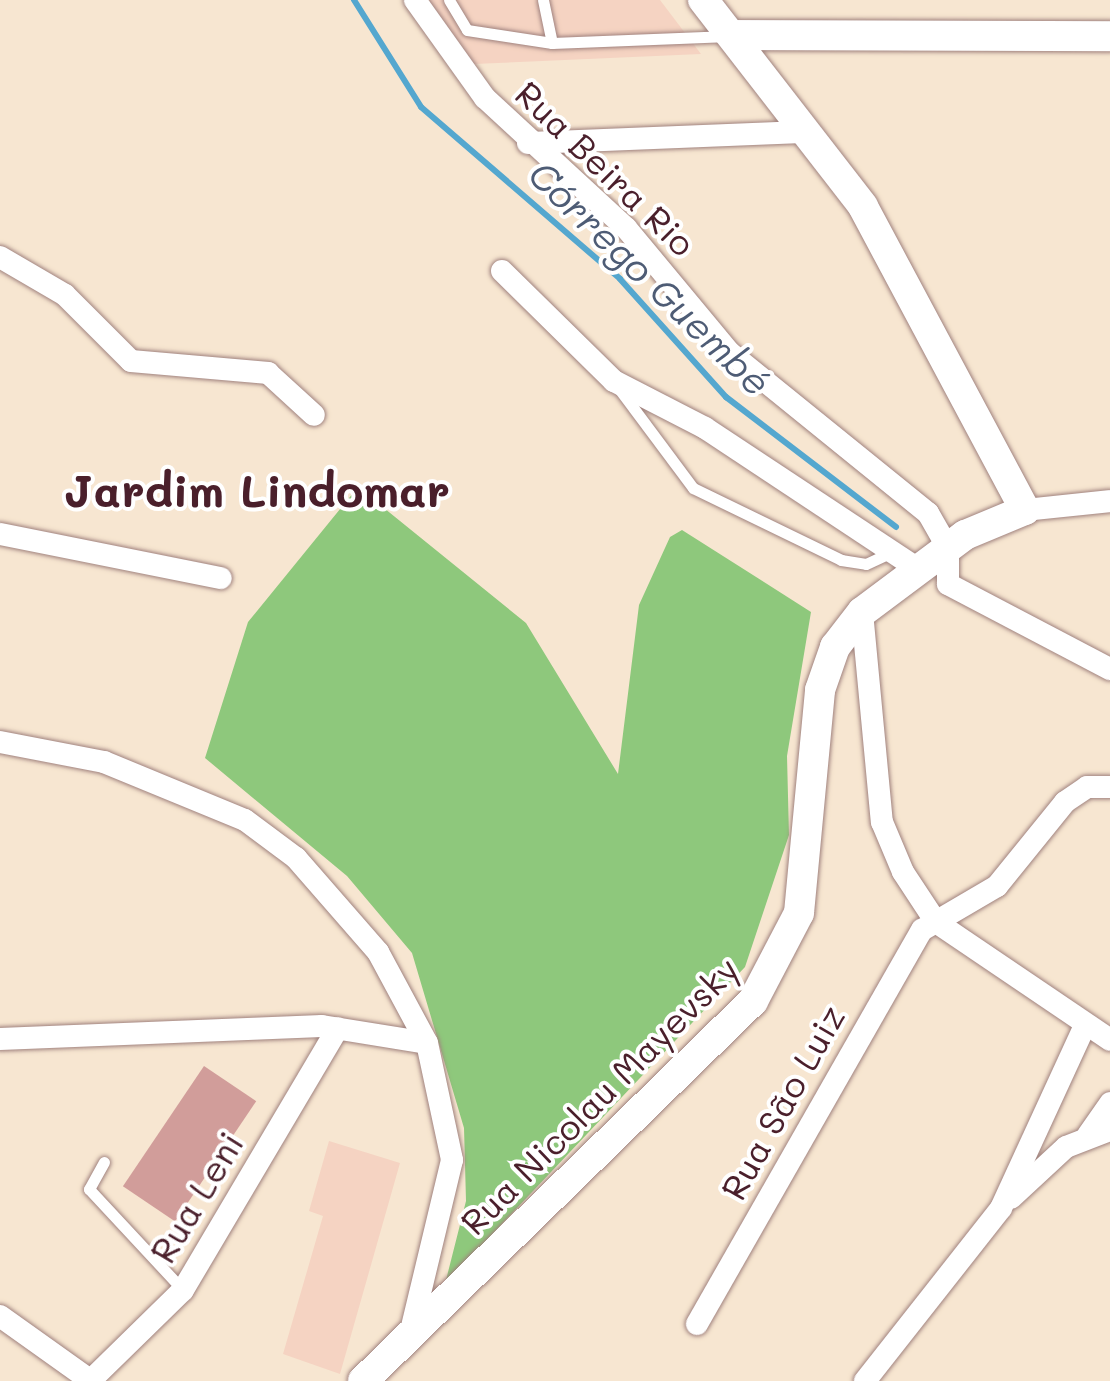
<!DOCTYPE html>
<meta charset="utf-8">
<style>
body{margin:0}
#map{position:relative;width:1110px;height:1381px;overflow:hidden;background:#f7e6d1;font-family:Mali,sans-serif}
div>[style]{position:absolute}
.built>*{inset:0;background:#f5d3c2}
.green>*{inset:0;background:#8ec87c}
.stream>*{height:6px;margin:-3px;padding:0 3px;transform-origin:3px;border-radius:3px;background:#54a7cf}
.building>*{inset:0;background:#d19d9a;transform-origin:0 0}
.roads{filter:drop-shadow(0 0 2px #a0827e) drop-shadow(0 0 2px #a0827e)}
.service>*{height:11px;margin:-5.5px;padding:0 5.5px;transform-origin:5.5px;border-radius:5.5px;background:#fff}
.minor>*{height:22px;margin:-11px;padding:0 11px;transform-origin:11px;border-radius:11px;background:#fff}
.tertiary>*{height:30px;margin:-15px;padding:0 15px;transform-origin:15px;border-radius:15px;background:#fff}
span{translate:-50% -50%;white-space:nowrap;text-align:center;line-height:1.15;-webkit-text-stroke:8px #fff;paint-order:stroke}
.street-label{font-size:35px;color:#4a1f2b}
.water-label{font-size:38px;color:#4e5c75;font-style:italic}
.district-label{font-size:45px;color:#4a1f2b;font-weight:700}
</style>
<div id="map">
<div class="built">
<div style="clip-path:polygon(426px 0,660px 0,701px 54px,474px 64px)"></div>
<div style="clip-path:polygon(329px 1141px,400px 1163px,340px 1374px,283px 1354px,323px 1216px,309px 1211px)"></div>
</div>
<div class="green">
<div style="clip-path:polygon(358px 487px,526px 623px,618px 774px,639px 605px,670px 537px,682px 530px,811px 612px,787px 756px,789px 835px,745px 967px,445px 1284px,466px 1201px,464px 1128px,412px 953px,347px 876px,205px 758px,248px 622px)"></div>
</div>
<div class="stream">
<div style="left:354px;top:0;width:126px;rotate:57.9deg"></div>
<div style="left:421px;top:107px;width:263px;rotate:40.8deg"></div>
<div style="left:620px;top:279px;width:159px;rotate:48.1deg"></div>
<div style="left:726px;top:397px;width:214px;rotate:37.4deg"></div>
</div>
<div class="building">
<div style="left:204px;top:1066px;width:63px;height:145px;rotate:34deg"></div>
</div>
<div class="roads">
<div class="service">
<div style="left:449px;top:0;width:35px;rotate:59deg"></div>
<div style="left:467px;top:30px;width:86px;rotate:8.7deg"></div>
<div style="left:543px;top:0;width:44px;rotate:78.2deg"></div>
<div style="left:552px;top:43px;width:171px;rotate:-2.3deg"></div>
<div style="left:620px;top:390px;width:122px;rotate:53.3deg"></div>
<div style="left:693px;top:488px;width:165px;rotate:25.9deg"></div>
<div style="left:841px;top:560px;width:25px;rotate:9deg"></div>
<div style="left:866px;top:564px;width:29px;rotate:-25deg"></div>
<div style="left:104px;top:1162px;width:31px;rotate:119deg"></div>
<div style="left:89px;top:1189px;width:138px;rotate:47.1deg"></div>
</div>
<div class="minor">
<div style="left:415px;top:0;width:120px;rotate:54.5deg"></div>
<div style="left:485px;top:98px;width:192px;rotate:42.7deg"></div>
<div style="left:626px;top:228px;width:161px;rotate:50.3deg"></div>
<div style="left:729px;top:352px;width:256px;rotate:39deg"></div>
<div style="left:928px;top:513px;width:40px;rotate:60.3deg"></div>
<div style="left:948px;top:548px;width:36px;rotate:90deg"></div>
<div style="left:948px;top:584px;width:183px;rotate:27.7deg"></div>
<div style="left:528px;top:143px;width:276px;rotate:-2.3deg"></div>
<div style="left:0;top:257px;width:75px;rotate:30.3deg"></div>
<div style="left:65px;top:295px;width:93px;rotate:45deg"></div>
<div style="left:131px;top:361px;width:138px;rotate:5deg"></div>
<div style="left:268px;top:373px;width:62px;rotate:42.4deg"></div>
<div style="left:502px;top:271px;width:157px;rotate:44.5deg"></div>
<div style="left:614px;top:381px;width:102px;rotate:27.3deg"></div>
<div style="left:705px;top:428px;width:259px;rotate:33.5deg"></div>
<div style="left:1025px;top:510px;width:85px;rotate:-6deg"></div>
<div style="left:0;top:534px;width:225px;rotate:11.3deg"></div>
<div style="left:862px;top:612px;width:211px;rotate:84.6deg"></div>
<div style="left:882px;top:822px;width:54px;rotate:67.2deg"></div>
<div style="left:903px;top:872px;width:60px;rotate:56.6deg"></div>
<div style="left:936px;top:922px;width:210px;rotate:34.1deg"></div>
<div style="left:0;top:742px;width:106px;rotate:10.9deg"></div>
<div style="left:104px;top:762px;width:152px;rotate:22.4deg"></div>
<div style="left:245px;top:820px;width:64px;rotate:36.7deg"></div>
<div style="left:296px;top:858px;width:125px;rotate:48.9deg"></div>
<div style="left:378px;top:952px;width:103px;rotate:61.7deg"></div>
<div style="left:427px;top:1043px;width:120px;rotate:77.9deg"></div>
<div style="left:452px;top:1160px;width:180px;rotate:103.5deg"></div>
<div style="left:0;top:1039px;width:322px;rotate:-2.3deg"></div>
<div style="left:322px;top:1026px;width:106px;rotate:9.2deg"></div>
<div style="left:1088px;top:1135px;width:39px;rotate:-55deg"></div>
<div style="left:1011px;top:1198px;width:75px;rotate:-42.8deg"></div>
<div style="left:1066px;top:1147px;width:47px;rotate:-21.1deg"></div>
<div style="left:0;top:1316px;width:112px;rotate:35.5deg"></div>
<div style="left:697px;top:1324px;width:454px;rotate:-60.3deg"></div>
<div style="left:922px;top:930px;width:87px;rotate:-30.4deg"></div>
<div style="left:997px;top:886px;width:108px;rotate:-51deg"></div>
<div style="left:1065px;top:802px;width:27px;rotate:-34deg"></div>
<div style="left:1087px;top:787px;width:23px"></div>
<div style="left:90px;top:1381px;width:130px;rotate:-44.4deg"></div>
<div style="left:183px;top:1290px;width:304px;rotate:-59.4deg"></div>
<div style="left:865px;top:1381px;width:220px;rotate:-51.8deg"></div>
<div style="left:1001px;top:1208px;width:201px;rotate:-65.3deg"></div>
</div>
<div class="tertiary">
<div style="left:737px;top:35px;width:373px;rotate:0.2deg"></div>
<div style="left:363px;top:1381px;width:545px;rotate:-44.26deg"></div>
<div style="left:753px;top:1001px;width:99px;rotate:-62.4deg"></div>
<div style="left:799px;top:913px;width:224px;rotate:-84.6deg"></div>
<div style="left:820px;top:690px;width:46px;rotate:-70.8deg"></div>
<div style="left:835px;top:647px;width:44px;rotate:-52.4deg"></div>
<div style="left:862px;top:612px;width:129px;rotate:-36.8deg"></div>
<div style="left:965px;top:535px;width:65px;rotate:-22.6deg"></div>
<div style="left:1025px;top:510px;width:344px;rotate:-118.1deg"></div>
<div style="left:863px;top:206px;width:261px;rotate:-127.8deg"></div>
</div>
</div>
<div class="street-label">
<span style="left:606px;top:168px;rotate:44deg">Rua Beira Rio</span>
<span style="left:599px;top:1095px;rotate:-45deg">Rua Nicolau Mayevsky</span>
<span style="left:782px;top:1102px;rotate:-61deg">Rua São Luiz</span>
<span style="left:196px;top:1197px;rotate:-59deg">Rua Leni</span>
</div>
<div class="water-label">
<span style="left:650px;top:278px;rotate:44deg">Córrego Guembé</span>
</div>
<div class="district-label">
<span style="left:257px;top:490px">Jardim Lindomar</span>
</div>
</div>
